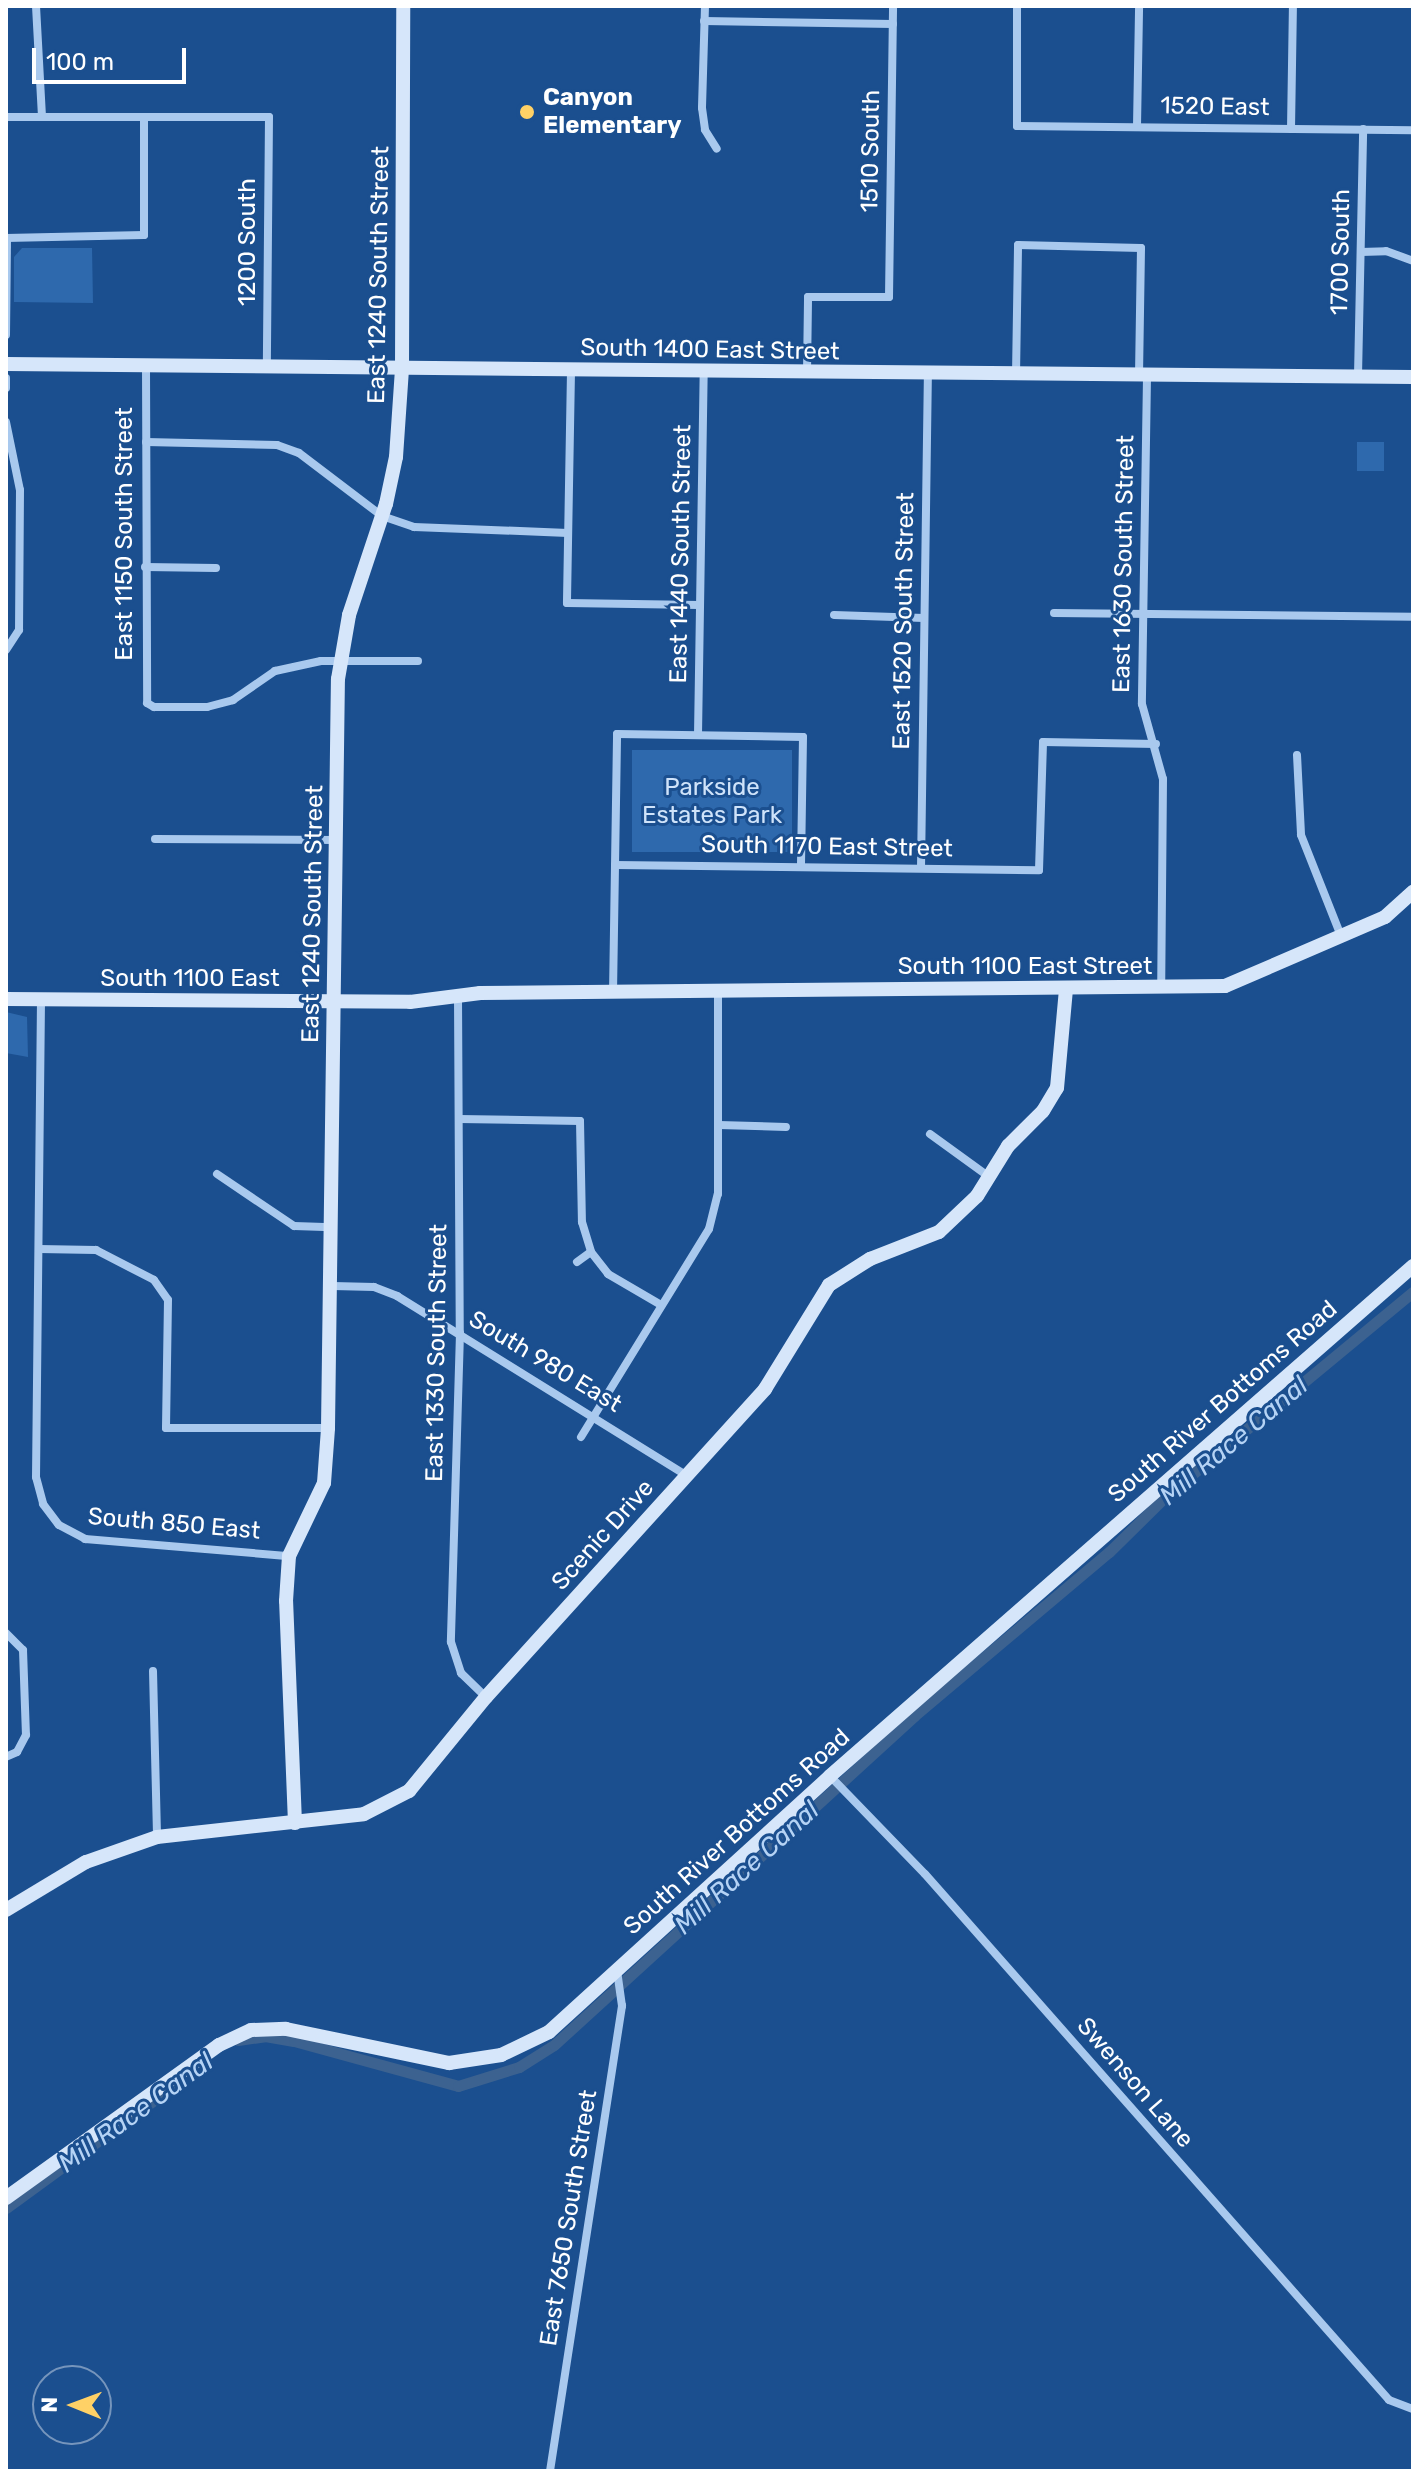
<!DOCTYPE html>
<style>
body{margin:0}
#map{position:relative;width:1419px;height:2477px;overflow:hidden;background:#1b4f8f;font-family:Rubik,sans-serif}
div>[style]{position:absolute}
.green>*{inset:0;background:#2e69ad;transform-origin:0 0}
.canal>*{height:11px;margin:-5.5px;padding:0 5.5px;transform-origin:5.5px;border-radius:5.5px;background:#3c6290}
.street>*{height:8px;margin:-4px;padding:0 4px;transform-origin:4px;border-radius:4px;background:#a9c9ee}
.secondary>*{height:14px;margin:-7px;padding:0 7px;transform-origin:7px;border-radius:7px;background:#d6e6fa}
.dots>*{width:22px;height:22px;translate:-50% -50%;box-sizing:border-box;border:4px solid #1b4f8f;border-radius:50%}
span{translate:-50% -50%;white-space:nowrap;text-align:center;line-height:1.15;-webkit-text-stroke:6px #1b4f8f;paint-order:stroke}
.poi-label{font-size:24px;color:#fff;font-weight:700}
.left{translate:0 -50%;text-align:left}
.street-label{font-size:24px;color:#fff}
.park-label{font-size:24px;color:#cfe3fa}
.water-label{font-size:26px;color:#b5d3f5;font-style:italic}
.frame{position:absolute;inset:0;border:8px solid #fff;pointer-events:none}
.north{position:absolute;left:32px;top:2365px;width:80px;height:80px;box-sizing:border-box;background:#1b4f8f;border:2px solid #7695bc;border-radius:50%;rotate:271deg;font-size:22px;font-weight:700;line-height:32px;text-align:center;color:#fff}
.north::after{content:'';display:block;margin:auto;width:28px;height:36px;background:#ffd166;clip-path:polygon(50% 0,100% 100%,50% 72%,0 100%)}
.scale{position:absolute;left:32px;top:48px;width:154px;height:36px;box-sizing:border-box;border:4px solid #fff;border-top:0;padding-left:10px;font-size:24px;line-height:28px;white-space:nowrap;color:#fff;-webkit-text-stroke:6px #1b4f8f;paint-order:stroke}
</style>
<div id="map">
<div class="green">
<div style="clip-path:polygon(22px 248px,92px 248px,93px 303px,14px 302px,14px 257px)"></div>
<div style="left:1357px;top:442px;width:27px;height:29px"></div>
<div style="left:632px;top:750px;width:160px;height:102px"></div>
<div style="clip-path:polygon(6px 1012px,27px 1017px,28px 1057px,6px 1053px)"></div>
</div>
<div class="canal">
<div style="left:238px;top:2040px;width:27px;rotate:-8deg"></div>
<div style="left:265px;top:2036px;width:29px;rotate:10deg"></div>
<div style="left:294px;top:2041px;width:170px;rotate:15.3deg"></div>
<div style="left:458px;top:2086px;width:64px;rotate:-17.3deg"></div>
<div style="left:519px;top:2067px;width:41px;rotate:-32.2deg"></div>
<div style="left:554px;top:2045px;width:488px;rotate:-42.4deg"></div>
<div style="left:914px;top:1716px;width:255px;rotate:-40.1deg"></div>
<div style="left:1109px;top:1552px;width:80px;rotate:-44.5deg"></div>
<div style="left:1166px;top:1496px;width:320px;rotate:-39.6deg"></div>
<div style="left:6px;top:2208px;width:202px;rotate:-36.1deg"></div>
</div>
<div class="street">
<div style="left:36px;top:6px;width:111px;rotate:86.9deg"></div>
<div style="left:705px;top:6px;width:102px;rotate:91.7deg"></div>
<div style="left:702px;top:108px;width:22px;rotate:82deg"></div>
<div style="left:705px;top:130px;width:22px;rotate:58deg"></div>
<div style="left:1017px;top:6px;width:120px;rotate:90deg"></div>
<div style="left:1017px;top:126px;width:396px;rotate:0.6deg"></div>
<div style="left:704px;top:21px;width:189px;rotate:0.9deg"></div>
<div style="left:6px;top:117px;width:263px"></div>
<div style="left:269px;top:117px;width:250px;rotate:90.5deg"></div>
<div style="left:1137px;top:126px;width:120px;rotate:-89deg"></div>
<div style="left:1291px;top:129px;width:123px;rotate:-89.1deg"></div>
<div style="left:6px;top:238px;width:138px;rotate:-1.2deg"></div>
<div style="left:144px;top:235px;width:118px;rotate:-90deg"></div>
<div style="left:1361px;top:252px;width:25px;rotate:-2deg"></div>
<div style="left:1386px;top:251px;width:29px;rotate:20deg"></div>
<div style="left:6px;top:335px;width:97px;rotate:-89.4deg"></div>
<div style="left:146px;top:366px;width:337px;rotate:89.8deg"></div>
<div style="left:147px;top:703px;width:8px;rotate:30deg"></div>
<div style="left:154px;top:707px;width:53px"></div>
<div style="left:207px;top:707px;width:27px;rotate:-15deg"></div>
<div style="left:233px;top:700px;width:51px;rotate:-34.6deg"></div>
<div style="left:275px;top:671px;width:47px;rotate:-12.3deg"></div>
<div style="left:321px;top:661px;width:97px"></div>
<div style="left:571px;top:371px;width:232px;rotate:91deg"></div>
<div style="left:567px;top:603px;width:132px;rotate:0.9deg"></div>
<div style="left:807px;top:372px;width:75px;rotate:-89.2deg"></div>
<div style="left:808px;top:297px;width:81px"></div>
<div style="left:889px;top:297px;width:291px;rotate:-89.2deg"></div>
<div style="left:1016px;top:375px;width:130px;rotate:-89.1deg"></div>
<div style="left:1018px;top:245px;width:123px;rotate:1.4deg"></div>
<div style="left:1141px;top:248px;width:129px;rotate:90.9deg"></div>
<div style="left:1358px;top:376px;width:247px;rotate:-88.8deg"></div>
<div style="left:1147px;top:377px;width:327px;rotate:90.9deg"></div>
<div style="left:1142px;top:704px;width:78px;rotate:74.4deg"></div>
<div style="left:1163px;top:779px;width:209px;rotate:90.5deg"></div>
<div style="left:6px;top:378px;width:10px;rotate:90deg"></div>
<div style="left:6px;top:422px;width:69px;rotate:78.4deg"></div>
<div style="left:20px;top:490px;width:140px;rotate:90.4deg"></div>
<div style="left:19px;top:630px;width:24px;rotate:123deg"></div>
<div style="left:146px;top:442px;width:131px;rotate:1.3deg"></div>
<div style="left:277px;top:445px;width:23px;rotate:20deg"></div>
<div style="left:299px;top:453px;width:104px;rotate:37.2deg"></div>
<div style="left:382px;top:516px;width:34px;rotate:19deg"></div>
<div style="left:414px;top:527px;width:154px;rotate:2.2deg"></div>
<div style="left:145px;top:567px;width:71px;rotate:0.8deg"></div>
<div style="left:1054px;top:613px;width:359px;rotate:0.6deg"></div>
<div style="left:834px;top:615px;width:90px;rotate:1.9deg"></div>
<div style="left:698px;top:735px;width:363px;rotate:-89.1deg"></div>
<div style="left:1297px;top:755px;width:80px;rotate:87.1deg"></div>
<div style="left:1301px;top:835px;width:109px;rotate:68.4deg"></div>
<div style="left:155px;top:839px;width:182px;rotate:0.3deg"></div>
<div style="left:615px;top:865px;width:424px;rotate:0.7deg"></div>
<div style="left:1039px;top:870px;width:128px;rotate:-88.2deg"></div>
<div style="left:1043px;top:742px;width:113px;rotate:1deg"></div>
<div style="left:921px;top:868px;width:493px;rotate:-89.2deg"></div>
<div style="left:613px;top:993px;width:259px;rotate:-89.1deg"></div>
<div style="left:617px;top:734px;width:186px;rotate:0.9deg"></div>
<div style="left:803px;top:737px;width:129px;rotate:90.9deg"></div>
<div style="left:458px;top:996px;width:337px;rotate:89.7deg"></div>
<div style="left:460px;top:1333px;width:309px;rotate:91.7deg"></div>
<div style="left:451px;top:1642px;width:33px;rotate:72deg"></div>
<div style="left:461px;top:1673px;width:35px;rotate:44deg"></div>
<div style="left:41px;top:1000px;width:477px;rotate:90.6deg"></div>
<div style="left:36px;top:1477px;width:28px;rotate:75deg"></div>
<div style="left:43px;top:1504px;width:26px;rotate:53deg"></div>
<div style="left:59px;top:1525px;width:30px;rotate:28deg"></div>
<div style="left:85px;top:1539px;width:205px;rotate:4.8deg"></div>
<div style="left:459px;top:1119px;width:121px;rotate:0.9deg"></div>
<div style="left:580px;top:1121px;width:101px;rotate:88.9deg"></div>
<div style="left:582px;top:1222px;width:31px;rotate:73deg"></div>
<div style="left:591px;top:1252px;width:28px;rotate:52deg"></div>
<div style="left:608px;top:1274px;width:61px;rotate:30.3deg"></div>
<div style="left:719px;top:1125px;width:67px;rotate:1.7deg"></div>
<div style="left:930px;top:1134px;width:72px;rotate:35.9deg"></div>
<div style="left:217px;top:1174px;width:93px;rotate:34deg"></div>
<div style="left:294px;top:1226px;width:38px;rotate:2deg"></div>
<div style="left:39px;top:1249px;width:57px;rotate:1deg"></div>
<div style="left:96px;top:1250px;width:65px;rotate:27.3deg"></div>
<div style="left:154px;top:1280px;width:24px;rotate:55deg"></div>
<div style="left:168px;top:1300px;width:128px;rotate:90.9deg"></div>
<div style="left:166px;top:1428px;width:162px"></div>
<div style="left:577px;top:1262px;width:17px;rotate:-36deg"></div>
<div style="left:333px;top:1286px;width:41px;rotate:1.4deg"></div>
<div style="left:374px;top:1287px;width:25px;rotate:21deg"></div>
<div style="left:397px;top:1296px;width:340px;rotate:31.8deg"></div>
<div style="left:581px;top:1437px;width:244px;rotate:-58.4deg"></div>
<div style="left:709px;top:1229px;width:36px;rotate:-76deg"></div>
<div style="left:718px;top:1194px;width:200px;rotate:-90deg"></div>
<div style="left:6px;top:1633px;width:24px;rotate:45deg"></div>
<div style="left:23px;top:1650px;width:85px;rotate:88deg"></div>
<div style="left:26px;top:1735px;width:19px;rotate:118deg"></div>
<div style="left:17px;top:1752px;width:12px;rotate:156deg"></div>
<div style="left:153px;top:1671px;width:166px;rotate:88.6deg"></div>
<div style="left:830px;top:1776px;width:136px;rotate:45.9deg"></div>
<div style="left:925px;top:1874px;width:701px;rotate:48.58deg"></div>
<div style="left:1389px;top:2400px;width:26px;rotate:21deg"></div>
<div style="left:550px;top:2471px;width:471px;rotate:-81.2deg"></div>
<div style="left:622px;top:2006px;width:35px;rotate:-98deg"></div>
</div>
<div class="secondary">
<div style="left:6px;top:364px;width:1407px;rotate:0.53deg"></div>
<div style="left:6px;top:999px;width:404px;rotate:0.4deg"></div>
<div style="left:410px;top:1002px;width:71px;rotate:-7.3deg"></div>
<div style="left:480px;top:993px;width:745px;rotate:-0.54deg"></div>
<div style="left:1225px;top:986px;width:174px;rotate:-23.3deg"></div>
<div style="left:1385px;top:917px;width:38px;rotate:-42deg"></div>
<div style="left:295px;top:1823px;width:222px;rotate:-92.3deg"></div>
<div style="left:286px;top:1601px;width:45px;rotate:-86.2deg"></div>
<div style="left:289px;top:1556px;width:81px;rotate:-64.4deg"></div>
<div style="left:324px;top:1483px;width:55px;rotate:-85.8deg"></div>
<div style="left:328px;top:1428px;width:749px;rotate:-89.24deg"></div>
<div style="left:338px;top:679px;width:65px;rotate:-80.2deg"></div>
<div style="left:349px;top:615px;width:117px;rotate:-71.6deg"></div>
<div style="left:386px;top:504px;width:48px;rotate:-78deg"></div>
<div style="left:396px;top:457px;width:88px;rotate:-86.1deg"></div>
<div style="left:402px;top:369px;width:363px;rotate:-89.8deg"></div>
<div style="left:6px;top:1910px;width:93px;rotate:-31deg"></div>
<div style="left:86px;top:1862px;width:75px;rotate:-19.4deg"></div>
<div style="left:157px;top:1837px;width:208px;rotate:-6.3deg"></div>
<div style="left:364px;top:1814px;width:51px;rotate:-27.1deg"></div>
<div style="left:409px;top:1791px;width:122px;rotate:-50.7deg"></div>
<div style="left:486px;top:1697px;width:416px;rotate:-47.8deg"></div>
<div style="left:765px;top:1389px;width:122px;rotate:-58.4deg"></div>
<div style="left:829px;top:1285px;width:49px;rotate:-32.4deg"></div>
<div style="left:870px;top:1259px;width:74px;rotate:-21.4deg"></div>
<div style="left:939px;top:1232px;width:52px;rotate:-43.5deg"></div>
<div style="left:977px;top:1196px;width:59px;rotate:-58.2deg"></div>
<div style="left:1008px;top:1146px;width:49px;rotate:-45deg"></div>
<div style="left:1043px;top:1111px;width:27px;rotate:-59deg"></div>
<div style="left:1057px;top:1088px;width:98px;rotate:-84.8deg"></div>
<div style="left:6px;top:2198px;width:262px;rotate:-35.7deg"></div>
<div style="left:219px;top:2045px;width:35px;rotate:-25deg"></div>
<div style="left:251px;top:2030px;width:35px;rotate:-2deg"></div>
<div style="left:286px;top:2029px;width:167px;rotate:11.8deg"></div>
<div style="left:449px;top:2063px;width:53px;rotate:-8.7deg"></div>
<div style="left:501px;top:2055px;width:53px;rotate:-25.6deg"></div>
<div style="left:549px;top:2032px;width:380px;rotate:-42.3deg"></div>
<div style="left:830px;top:1776px;width:775px;rotate:-41.18deg"></div>
</div>
<div class="dots">
<div style="left:527px;top:112px;background:#ffd166"></div>
</div>
<div class="poi-label">
<span class="left" style="left:543px;top:112px">Canyon<br>Elementary</span>
</div>
<div class="street-label">
<span style="left:1215px;top:107px;rotate:1deg">1520 East</span>
<span style="left:871px;top:151px;rotate:-89deg">1510 South</span>
<span style="left:248px;top:242px;rotate:-90deg">1200 South</span>
<span style="left:1341px;top:252px;rotate:-89deg">1700 South</span>
<span style="left:379px;top:275px;rotate:-89deg">East 1240 South Street</span>
<span style="left:710px;top:350px;rotate:1deg">South 1400 East Street</span>
<span style="left:125px;top:534px;rotate:-90deg">East 1150 South Street</span>
<span style="left:681px;top:554px;rotate:-89deg">East 1440 South Street</span>
<span style="left:1124px;top:564px;rotate:-89deg">East 1630 South Street</span>
<span style="left:904px;top:621px;rotate:-89deg">East 1520 South Street</span>
<span style="left:827px;top:847px;rotate:1deg">South 1170 East Street</span>
<span style="left:313px;top:914px;rotate:-89deg">East 1240 South Street</span>
<span style="left:1025px;top:967px">South 1100 East Street</span>
<span style="left:190px;top:979px">South 1100 East</span>
<span style="left:437px;top:1353px;rotate:-89deg">East 1330 South Street</span>
<span style="left:545px;top:1362px;rotate:31deg">South 980 East</span>
<span style="left:1223px;top:1402px;rotate:-41deg">South River Bottoms Road</span>
<span style="left:174px;top:1524px;rotate:5deg">South 850 East</span>
<span style="left:603px;top:1535px;rotate:-48deg">Scenic Drive</span>
<span style="left:737px;top:1832px;rotate:-42deg">South River Bottoms Road</span>
<span style="left:1135px;top:2083px;rotate:49deg">Swenson Lane</span>
<span style="left:569px;top:2218px;rotate:-81deg">East 7650 South Street</span>
</div>
<div class="park-label">
<span style="left:712px;top:802px">Parkside<br>Estates Park</span>
</div>
<div class="water-label">
<span style="left:1234px;top:1441px;rotate:-40deg">Mill Race Canal</span>
<span style="left:747px;top:1868px;rotate:-42deg">Mill Race Canal</span>
<span style="left:136px;top:2113px;rotate:-36deg">Mill Race Canal</span>
</div>
<div class="frame"></div>
<div class="north">N</div>
<div class="scale">100 m</div>
</div>
